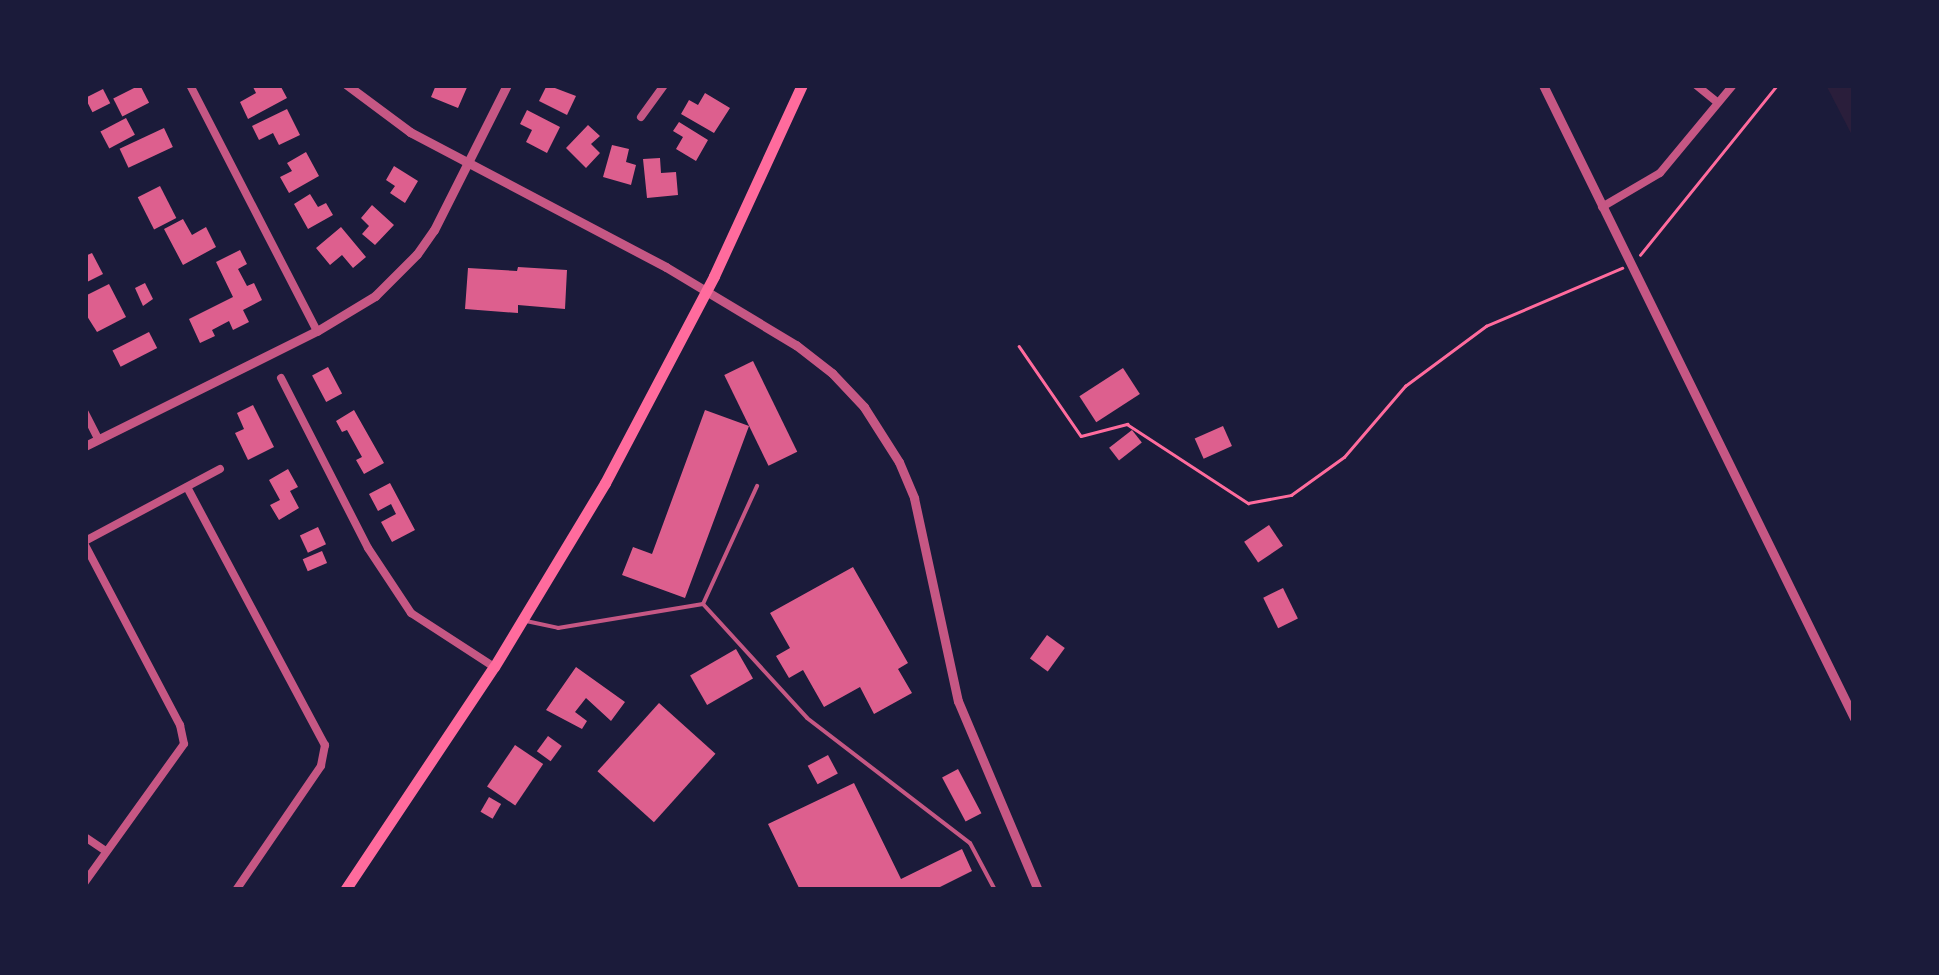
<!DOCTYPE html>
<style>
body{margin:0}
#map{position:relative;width:1939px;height:975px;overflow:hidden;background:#1b1b3a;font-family:Commissioner,sans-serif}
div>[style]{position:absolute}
.green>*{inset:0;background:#2a1e3b}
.building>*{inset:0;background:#dd5f8e;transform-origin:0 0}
.path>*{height:2.5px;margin:-1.25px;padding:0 1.25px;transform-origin:1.25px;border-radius:1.25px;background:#ff6b9d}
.service>*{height:4px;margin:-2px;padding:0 2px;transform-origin:2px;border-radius:2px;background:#c65784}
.minor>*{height:8px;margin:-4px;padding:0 4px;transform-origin:4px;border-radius:4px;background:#c65784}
.tertiary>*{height:9px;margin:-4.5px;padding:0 4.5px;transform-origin:4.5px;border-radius:4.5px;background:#c65784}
.primary>*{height:11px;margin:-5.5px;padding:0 5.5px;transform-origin:5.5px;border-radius:5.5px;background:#ff6b9d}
span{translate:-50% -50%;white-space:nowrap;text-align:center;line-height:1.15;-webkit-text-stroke:9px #1b1b3a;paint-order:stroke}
.frame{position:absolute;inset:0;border:88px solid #1b1b3a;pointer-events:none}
</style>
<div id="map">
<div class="green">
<div style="clip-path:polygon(1826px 85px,1854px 85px,1854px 139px)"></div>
</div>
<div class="building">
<div style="left:140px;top:85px;width:20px;height:30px;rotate:63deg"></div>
<div style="clip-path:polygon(252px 85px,280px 85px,287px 98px,248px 119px,240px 102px,256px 93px)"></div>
<div style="clip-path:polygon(436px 85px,449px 87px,468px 85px,458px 108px,431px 97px)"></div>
<div style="clip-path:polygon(547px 85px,576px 96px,567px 115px,539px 101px)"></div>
<div style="left:103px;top:89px;width:16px;height:20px;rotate:63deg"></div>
<div style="clip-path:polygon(705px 93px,730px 108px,714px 133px,681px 114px,689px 100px,698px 105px)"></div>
<div style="clip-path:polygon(287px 109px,300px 135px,279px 145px,273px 133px,259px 140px,252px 126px)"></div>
<div style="clip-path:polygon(527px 110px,560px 127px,547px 153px,526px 142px,532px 130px,520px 124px)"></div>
<div style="left:126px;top:118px;width:19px;height:29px;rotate:62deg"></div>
<div style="clip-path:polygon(679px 122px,708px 140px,696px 161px,676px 149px,683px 137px,673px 131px)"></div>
<div style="clip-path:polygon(588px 125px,600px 136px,591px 144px,600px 153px,586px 168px,566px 148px)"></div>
<div style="left:164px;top:128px;width:21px;height:49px;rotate:65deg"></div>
<div style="clip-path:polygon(612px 145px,629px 149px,626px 162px,636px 165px,631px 185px,603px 177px)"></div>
<div style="clip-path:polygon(306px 152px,319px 176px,289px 193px,280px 177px,292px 171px,287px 163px)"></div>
<div style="clip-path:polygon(660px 158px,661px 173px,676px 172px,678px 195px,647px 198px,643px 159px)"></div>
<div style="clip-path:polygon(394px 166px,418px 181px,405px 203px,390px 193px,395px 186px,386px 180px)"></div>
<div style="left:160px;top:186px;width:36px;height:25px;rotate:63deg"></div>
<div style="clip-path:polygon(310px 194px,318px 207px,326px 203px,333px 215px,308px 229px,294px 204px)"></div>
<div style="clip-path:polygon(372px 205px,394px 225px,375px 245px,362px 234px,369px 226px,361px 218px)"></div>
<div style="clip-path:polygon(183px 219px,192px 235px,206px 227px,216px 247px,183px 265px,164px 229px)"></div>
<div style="clip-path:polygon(341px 227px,366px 257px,353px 268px,342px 255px,330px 265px,316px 248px)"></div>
<div style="clip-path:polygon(240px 250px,247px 264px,238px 269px,247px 286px,254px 283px,262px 300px,243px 310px,249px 322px,233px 330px,229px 321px,212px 330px,215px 336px,200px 343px,189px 319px,233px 297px,216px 262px)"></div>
<div style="clip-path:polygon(92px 253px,103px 274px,85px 283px,85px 256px)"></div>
<div style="clip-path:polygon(518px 267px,567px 270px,565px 309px,518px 305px,518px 313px,465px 309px,468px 268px,517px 271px)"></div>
<div style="clip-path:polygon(145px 283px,153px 299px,143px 306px,135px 288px)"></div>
<div style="clip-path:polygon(109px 284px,126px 317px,97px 332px,85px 313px,85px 296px)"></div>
<div style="left:149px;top:332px;width:18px;height:41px;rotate:63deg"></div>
<div style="left:753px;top:361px;width:101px;height:32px;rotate:64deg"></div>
<div style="left:328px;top:367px;width:30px;height:18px;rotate:62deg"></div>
<div style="left:1123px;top:368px;width:31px;height:52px;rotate:57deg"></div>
<div style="clip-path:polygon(253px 405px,274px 447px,248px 460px,235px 433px,244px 429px,237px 413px)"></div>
<div style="clip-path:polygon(354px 410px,384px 463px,364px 474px,356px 460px,362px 457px,347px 430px,342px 432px,336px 421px)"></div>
<div style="clip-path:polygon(705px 410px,749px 426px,685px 598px,622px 575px,633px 547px,652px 554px)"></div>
<div style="left:1223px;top:426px;width:22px;height:31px;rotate:66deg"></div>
<div style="left:1132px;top:430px;width:16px;height:29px;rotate:52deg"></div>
<div style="clip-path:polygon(288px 469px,298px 487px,290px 491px,299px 508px,279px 520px,270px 505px,280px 500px,269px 480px)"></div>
<div style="clip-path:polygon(390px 483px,415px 530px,392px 542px,381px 522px,396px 514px,391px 504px,378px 511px,369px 494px)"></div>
<div style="left:1269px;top:525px;width:25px;height:30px;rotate:56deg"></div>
<div style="left:318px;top:527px;width:19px;height:20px;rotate:65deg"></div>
<div style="left:322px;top:551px;width:13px;height:21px;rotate:67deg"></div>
<div style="clip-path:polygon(853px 567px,908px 663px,898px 669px,912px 693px,874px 714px,860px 687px,824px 707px,803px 670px,789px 678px,776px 656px,790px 648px,770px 613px)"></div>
<div style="left:1283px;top:588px;width:34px;height:22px;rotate:64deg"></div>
<div style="left:1047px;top:635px;width:22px;height:29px;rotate:36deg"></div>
<div style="left:736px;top:649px;width:34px;height:53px;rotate:60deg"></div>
<div style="clip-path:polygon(576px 667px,625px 702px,611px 721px,586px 698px,575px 712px,587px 721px,582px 729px,546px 710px)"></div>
<div style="left:659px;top:703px;width:76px;height:92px;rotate:42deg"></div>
<div style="left:548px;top:736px;width:17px;height:19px;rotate:36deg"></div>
<div style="left:515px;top:745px;width:34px;height:50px;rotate:34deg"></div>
<div style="left:828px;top:755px;width:21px;height:23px;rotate:62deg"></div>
<div style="left:958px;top:769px;width:50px;height:18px;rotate:62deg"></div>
<div style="clip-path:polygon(854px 783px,901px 879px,962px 849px,972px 871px,934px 890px,800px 890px,768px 824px)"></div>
<div style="left:489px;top:797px;width:14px;height:17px;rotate:30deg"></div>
</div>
<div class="path">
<div style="left:1640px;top:255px;width:218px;rotate:-51.1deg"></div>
<div style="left:1019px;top:346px;width:109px;rotate:55.4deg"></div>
<div style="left:1081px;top:436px;width:48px;rotate:-14.6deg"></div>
<div style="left:1127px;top:424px;width:145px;rotate:33.1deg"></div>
<div style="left:1248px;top:503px;width:44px;rotate:-10.5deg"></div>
<div style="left:1291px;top:495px;width:65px;rotate:-35.6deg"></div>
<div style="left:1344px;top:457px;width:94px;rotate:-49.3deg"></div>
<div style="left:1405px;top:386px;width:101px;rotate:-36.5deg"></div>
<div style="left:1486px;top:326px;width:148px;rotate:-23.1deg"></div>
</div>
<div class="service">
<div style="left:703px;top:604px;width:130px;rotate:-65.4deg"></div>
<div style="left:526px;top:621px;width:33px;rotate:12deg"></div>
<div style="left:558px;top:628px;width:147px;rotate:-9.4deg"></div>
<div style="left:703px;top:604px;width:154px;rotate:47.6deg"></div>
<div style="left:807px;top:718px;width:205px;rotate:37.5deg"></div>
<div style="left:970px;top:843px;width:53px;rotate:62deg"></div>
</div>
<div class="minor">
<div style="left:190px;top:85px;width:277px;rotate:62.7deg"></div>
<div style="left:1696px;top:85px;width:28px;rotate:39deg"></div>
<div style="left:641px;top:117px;width:39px;rotate:-54deg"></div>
<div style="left:1602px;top:207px;width:67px;rotate:-30.4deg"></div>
<div style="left:1660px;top:173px;width:114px;rotate:-50.3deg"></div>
<div style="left:281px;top:378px;width:191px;rotate:62.9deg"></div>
<div style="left:368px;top:548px;width:78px;rotate:56.5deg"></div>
<div style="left:411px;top:613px;width:99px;rotate:33deg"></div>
<div style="left:85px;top:413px;width:29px;rotate:63deg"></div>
<div style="left:187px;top:487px;width:293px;rotate:61.9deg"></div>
<div style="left:325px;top:745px;width:21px;rotate:101deg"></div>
<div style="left:321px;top:766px;width:150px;rotate:124.4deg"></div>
<div style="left:85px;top:541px;width:153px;rotate:-28.1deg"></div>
<div style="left:85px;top:545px;width:204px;rotate:62.2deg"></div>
<div style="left:180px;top:725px;width:19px;rotate:78deg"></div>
<div style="left:184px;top:744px;width:170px;rotate:125.7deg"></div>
<div style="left:85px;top:837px;width:25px;rotate:34deg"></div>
</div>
<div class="tertiary">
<div style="left:347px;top:85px;width:79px;rotate:36.7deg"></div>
<div style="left:410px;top:132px;width:289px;rotate:27.8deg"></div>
<div style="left:666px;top:267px;width:152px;rotate:31deg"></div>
<div style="left:796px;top:345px;width:46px;rotate:37.9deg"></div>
<div style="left:832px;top:373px;width:47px;rotate:46.7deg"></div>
<div style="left:864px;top:407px;width:65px;rotate:57.5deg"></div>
<div style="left:899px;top:462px;width:39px;rotate:67deg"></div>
<div style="left:914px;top:498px;width:208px;rotate:77.8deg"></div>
<div style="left:958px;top:701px;width:205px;rotate:67.1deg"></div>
<div style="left:1543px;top:85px;width:705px;rotate:63.83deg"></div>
<div style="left:85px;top:446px;width:259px;rotate:-26.4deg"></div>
<div style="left:317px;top:331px;width:68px;rotate:-31.1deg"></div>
<div style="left:375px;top:296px;width:59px;rotate:-45deg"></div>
<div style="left:417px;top:254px;width:29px;rotate:-55deg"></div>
<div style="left:434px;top:230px;width:162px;rotate:-63.3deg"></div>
</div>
<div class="primary">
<div style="left:345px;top:890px;width:268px;rotate:-56.3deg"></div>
<div style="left:494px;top:667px;width:215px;rotate:-58.9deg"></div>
<div style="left:605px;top:483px;width:234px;rotate:-62.2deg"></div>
<div style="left:714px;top:276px;width:210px;rotate:-65.3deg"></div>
</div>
<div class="frame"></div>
</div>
